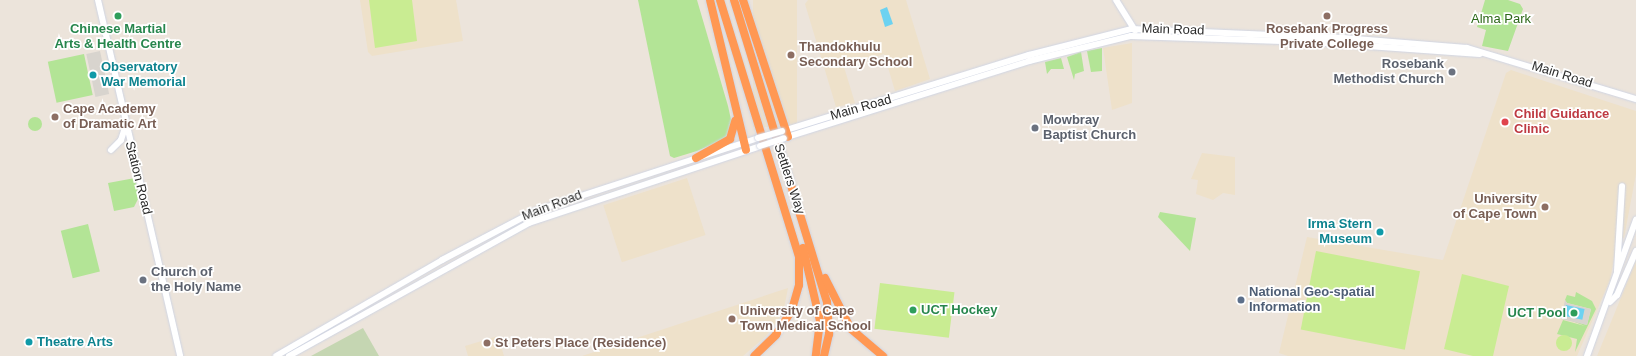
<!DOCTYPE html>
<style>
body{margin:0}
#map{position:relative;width:1636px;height:356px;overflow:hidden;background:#ece4db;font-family:Helvetica,sans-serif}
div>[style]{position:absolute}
.education>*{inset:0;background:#eee1ca;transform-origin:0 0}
.green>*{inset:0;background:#b3e496;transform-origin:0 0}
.round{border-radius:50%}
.cemetery>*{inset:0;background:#c5d6b2}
.pitch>*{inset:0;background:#c9ec92;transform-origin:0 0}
.plaza>*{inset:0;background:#d8d4ce;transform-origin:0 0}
.water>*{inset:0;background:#6cd2f1;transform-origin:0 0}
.roads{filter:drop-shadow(0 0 1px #d0d5e3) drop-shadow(0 0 1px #d0d5e3)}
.secondary>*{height:6px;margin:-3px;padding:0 3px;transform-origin:3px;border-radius:3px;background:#fff}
.highway>*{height:8px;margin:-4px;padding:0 4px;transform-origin:4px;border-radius:4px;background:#ff9853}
.bridges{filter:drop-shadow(0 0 1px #d0d5e3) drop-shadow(0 0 1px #d0d5e3)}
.secondary-bridge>*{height:6px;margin:-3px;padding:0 3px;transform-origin:3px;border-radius:3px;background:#fff}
.dots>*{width:11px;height:11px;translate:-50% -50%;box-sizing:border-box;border:2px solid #fff;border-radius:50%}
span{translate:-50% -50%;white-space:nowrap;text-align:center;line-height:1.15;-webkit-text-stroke:3.5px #fff;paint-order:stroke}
.park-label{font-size:13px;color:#2c6818}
.leisure-label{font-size:13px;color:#27864d;font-weight:700}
.left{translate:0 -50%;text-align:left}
.right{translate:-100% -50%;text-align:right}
.street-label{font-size:13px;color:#2a2a2a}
.education-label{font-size:13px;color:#785e54;font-weight:700}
.worship-label{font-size:13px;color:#5b616d;font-weight:700}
.culture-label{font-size:13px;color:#0d838f;font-weight:700}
.health-label{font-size:13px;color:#be3a42;font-weight:700}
.service-label{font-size:13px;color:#4e5e75;font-weight:700}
</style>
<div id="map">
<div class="education">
<div style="clip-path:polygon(360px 0,456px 0,463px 41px,372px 56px,368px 52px)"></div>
<div style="left:753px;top:0;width:44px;height:127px"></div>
<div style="clip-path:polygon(808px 0,906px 0,930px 79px,895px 91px,884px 54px,872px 58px,844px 67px,855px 103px,836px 107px,805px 4px)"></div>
<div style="clip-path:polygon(1132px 43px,1132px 103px,1112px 110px,1103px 48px)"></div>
<div style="clip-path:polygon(1511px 70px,1636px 111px,1636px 174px,1624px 238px,1618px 238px,1610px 280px,1577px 356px,1288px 356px,1279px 353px,1307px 237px,1443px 260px,1506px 73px)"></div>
<div style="clip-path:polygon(1202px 153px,1235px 157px,1235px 195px,1223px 193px,1213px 200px,1196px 194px,1198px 180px,1191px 179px)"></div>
<div style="left:687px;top:178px;width:60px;height:88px;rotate:72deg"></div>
<div style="clip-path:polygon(1636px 260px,1636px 356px,1597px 356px,1620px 300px)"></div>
<div style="clip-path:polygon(788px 288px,783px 313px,766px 336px,743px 356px,582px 356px)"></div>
<div style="clip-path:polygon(498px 336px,504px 356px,468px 356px,465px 346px)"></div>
</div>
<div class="green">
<div style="clip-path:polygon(638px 0,697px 0,728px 106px,732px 124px,725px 139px,697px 151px,674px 158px,670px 156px)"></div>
<div style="clip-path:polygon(1485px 0,1508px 0,1520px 4px,1523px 9px,1508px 51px,1482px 46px,1486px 30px,1477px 27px)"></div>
<div style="clip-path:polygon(1102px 48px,1102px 71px,1091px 72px,1087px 51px)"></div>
<div style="clip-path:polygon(1081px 52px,1084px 71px,1075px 74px,1074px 80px,1067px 57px)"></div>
<div style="left:84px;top:54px;width:42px;height:37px;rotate:78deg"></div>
<div style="clip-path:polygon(1061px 58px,1064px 69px,1051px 69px,1047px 74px,1045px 62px)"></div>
<div class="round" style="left:28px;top:117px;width:14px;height:14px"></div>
<div style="clip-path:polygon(135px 178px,139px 197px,134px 207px,114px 211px,108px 183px)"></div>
<div style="clip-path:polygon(1160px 212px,1196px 218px,1190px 251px,1158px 217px)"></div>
<div style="left:88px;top:224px;width:49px;height:28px;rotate:76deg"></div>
<div style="clip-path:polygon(1576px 292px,1592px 301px,1596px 309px,1575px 352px,1577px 339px,1557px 334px,1563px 320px,1585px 326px,1567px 319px,1587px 325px,1591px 309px,1567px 303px,1565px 300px,1567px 295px,1575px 297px)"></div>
</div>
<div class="cemetery">
<div style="clip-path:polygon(363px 328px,379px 356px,311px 356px)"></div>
</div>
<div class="pitch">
<div style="clip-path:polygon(369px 0,412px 0,417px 41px,375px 48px)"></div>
<div style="left:1316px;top:251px;width:106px;height:80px;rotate:11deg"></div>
<div style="clip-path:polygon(1462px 274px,1509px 286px,1493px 356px,1473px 356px,1444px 349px)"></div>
<div style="left:880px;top:283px;width:75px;height:46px;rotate:7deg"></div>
<div class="round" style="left:1556px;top:335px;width:16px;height:16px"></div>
</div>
<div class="plaza">
<div style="left:100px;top:51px;width:44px;height:14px;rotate:78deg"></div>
<div style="clip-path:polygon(1565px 300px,1567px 303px,1591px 309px,1587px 325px,1561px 319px)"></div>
</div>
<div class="water">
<div style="clip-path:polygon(887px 7px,893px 24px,885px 27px,880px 10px)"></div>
<div style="left:1566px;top:305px;width:19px;height:11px;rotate:12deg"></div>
</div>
<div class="roads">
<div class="secondary">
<div style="left:98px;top:0;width:365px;rotate:77deg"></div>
<div style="left:1116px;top:0;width:36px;rotate:58deg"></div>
<div style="left:783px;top:131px;width:257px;rotate:-17.2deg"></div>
<div style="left:1029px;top:55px;width:105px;rotate:-14.3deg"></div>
<div style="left:1131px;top:29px;width:212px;rotate:2.4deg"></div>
<div style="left:1343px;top:38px;width:124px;rotate:4.6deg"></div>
<div style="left:1467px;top:48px;width:177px;rotate:16.8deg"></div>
<div style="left:784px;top:138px;width:257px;rotate:-17.4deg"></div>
<div style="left:1029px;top:61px;width:105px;rotate:-13.8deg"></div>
<div style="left:1131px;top:36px;width:181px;rotate:1.9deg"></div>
<div style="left:1312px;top:42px;width:168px;rotate:4.1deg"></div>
<div style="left:111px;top:150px;width:14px;rotate:-45deg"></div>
<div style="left:121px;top:140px;width:13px;rotate:-72deg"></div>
<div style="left:1617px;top:271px;width:85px;rotate:-86.6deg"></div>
<div style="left:1610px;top:302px;width:10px;rotate:-45deg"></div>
<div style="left:1617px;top:295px;width:48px;rotate:-66.6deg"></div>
<div style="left:276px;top:356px;width:192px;rotate:-30deg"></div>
<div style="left:442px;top:260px;width:105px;rotate:-27.8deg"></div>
<div style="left:535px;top:211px;width:235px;rotate:-18.1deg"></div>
<div style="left:289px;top:356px;width:274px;rotate:-29deg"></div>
<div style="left:529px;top:223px;width:243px;rotate:-18.4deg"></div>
<div style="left:1587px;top:356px;width:145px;rotate:-70.2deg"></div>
</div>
<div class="highway">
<div style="left:710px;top:0;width:154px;rotate:76.5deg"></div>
<div style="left:720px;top:0;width:269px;rotate:72.9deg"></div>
<div style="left:799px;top:257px;width:28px;rotate:90deg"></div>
<div style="left:799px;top:285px;width:26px;rotate:106deg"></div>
<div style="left:792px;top:310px;width:30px;rotate:123deg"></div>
<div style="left:776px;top:335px;width:30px;rotate:136deg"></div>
<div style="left:734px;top:0;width:316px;rotate:72.9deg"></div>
<div style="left:827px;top:302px;width:32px;rotate:86deg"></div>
<div style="left:829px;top:334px;width:23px;rotate:103deg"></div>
<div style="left:743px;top:0;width:144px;rotate:71.8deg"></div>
<div style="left:696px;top:158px;width:39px;rotate:-29deg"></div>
<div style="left:730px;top:139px;width:19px;rotate:-74deg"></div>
<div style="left:803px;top:248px;width:75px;rotate:76.9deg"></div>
<div style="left:820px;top:321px;width:35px;rotate:97deg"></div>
<div style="left:825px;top:278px;width:57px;rotate:63deg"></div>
<div style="left:851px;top:329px;width:42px;rotate:40.2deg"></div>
</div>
</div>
<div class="bridges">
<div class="secondary-bridge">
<div style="left:758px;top:138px;width:25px;rotate:-16deg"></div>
<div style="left:760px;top:146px;width:25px;rotate:-18deg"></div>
</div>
</div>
<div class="dots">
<div style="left:118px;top:16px;background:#2e9e5b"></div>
<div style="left:1327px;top:16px;background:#8d6e63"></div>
<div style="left:791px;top:55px;background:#8d6e63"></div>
<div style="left:1452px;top:72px;background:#6b7280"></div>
<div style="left:93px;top:75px;background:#0f9aa8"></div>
<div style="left:55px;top:117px;background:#8d6e63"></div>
<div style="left:1505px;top:122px;background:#e0444e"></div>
<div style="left:1035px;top:128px;background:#6b7280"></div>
<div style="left:1545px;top:207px;background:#8d6e63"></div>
<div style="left:1380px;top:232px;background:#0f9aa8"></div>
<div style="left:143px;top:280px;background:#6b7280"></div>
<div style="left:1241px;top:300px;background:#5c6f8a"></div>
<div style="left:913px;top:310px;background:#2e9e5b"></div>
<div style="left:1574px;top:313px;background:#2e9e5b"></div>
<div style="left:732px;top:319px;background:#8d6e63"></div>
<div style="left:29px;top:342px;background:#0f9aa8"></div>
<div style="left:487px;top:343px;background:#8d6e63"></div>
</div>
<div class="park-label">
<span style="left:1501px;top:19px">Alma Park</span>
</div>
<div class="leisure-label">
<span style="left:118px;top:37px">Chinese Martial<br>Arts &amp; Health Centre</span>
<span class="left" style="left:921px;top:310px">UCT Hockey</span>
<span class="right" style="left:1566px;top:313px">UCT Pool</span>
</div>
<div class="street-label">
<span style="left:1173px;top:30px;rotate:2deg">Main Road</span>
<span style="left:1562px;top:75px;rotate:17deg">Main Road</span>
<span style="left:861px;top:108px;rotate:-16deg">Main Road</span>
<span style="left:138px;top:178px;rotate:76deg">Station Road</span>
<span style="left:789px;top:179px;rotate:72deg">Settlers Way</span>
<span style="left:552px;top:206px;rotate:-21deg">Main Road</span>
</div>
<div class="education-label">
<span style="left:1327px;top:37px">Rosebank Progress<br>Private College</span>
<span class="left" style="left:799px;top:55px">Thandokhulu<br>Secondary School</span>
<span class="left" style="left:63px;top:117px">Cape Academy<br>of Dramatic Art</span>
<span class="right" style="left:1537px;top:207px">University<br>of Cape Town</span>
<span class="left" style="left:740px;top:319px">University of Cape<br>Town Medical School</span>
<span class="left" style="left:495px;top:343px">St Peters Place (Residence)</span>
</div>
<div class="worship-label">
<span class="right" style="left:1444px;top:72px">Rosebank<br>Methodist Church</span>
<span class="left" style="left:1043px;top:128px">Mowbray<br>Baptist Church</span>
<span class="left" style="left:151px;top:280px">Church of<br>the Holy Name</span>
</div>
<div class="culture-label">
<span class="left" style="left:101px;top:75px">Observatory<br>War Memorial</span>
<span class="right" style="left:1372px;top:232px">Irma Stern<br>Museum</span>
<span class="left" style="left:37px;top:342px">Theatre Arts</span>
</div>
<div class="health-label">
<span class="left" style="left:1514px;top:122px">Child Guidance<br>Clinic</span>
</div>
<div class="service-label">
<span class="left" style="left:1249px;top:300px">National Geo-spatial<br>Information</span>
</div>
</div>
